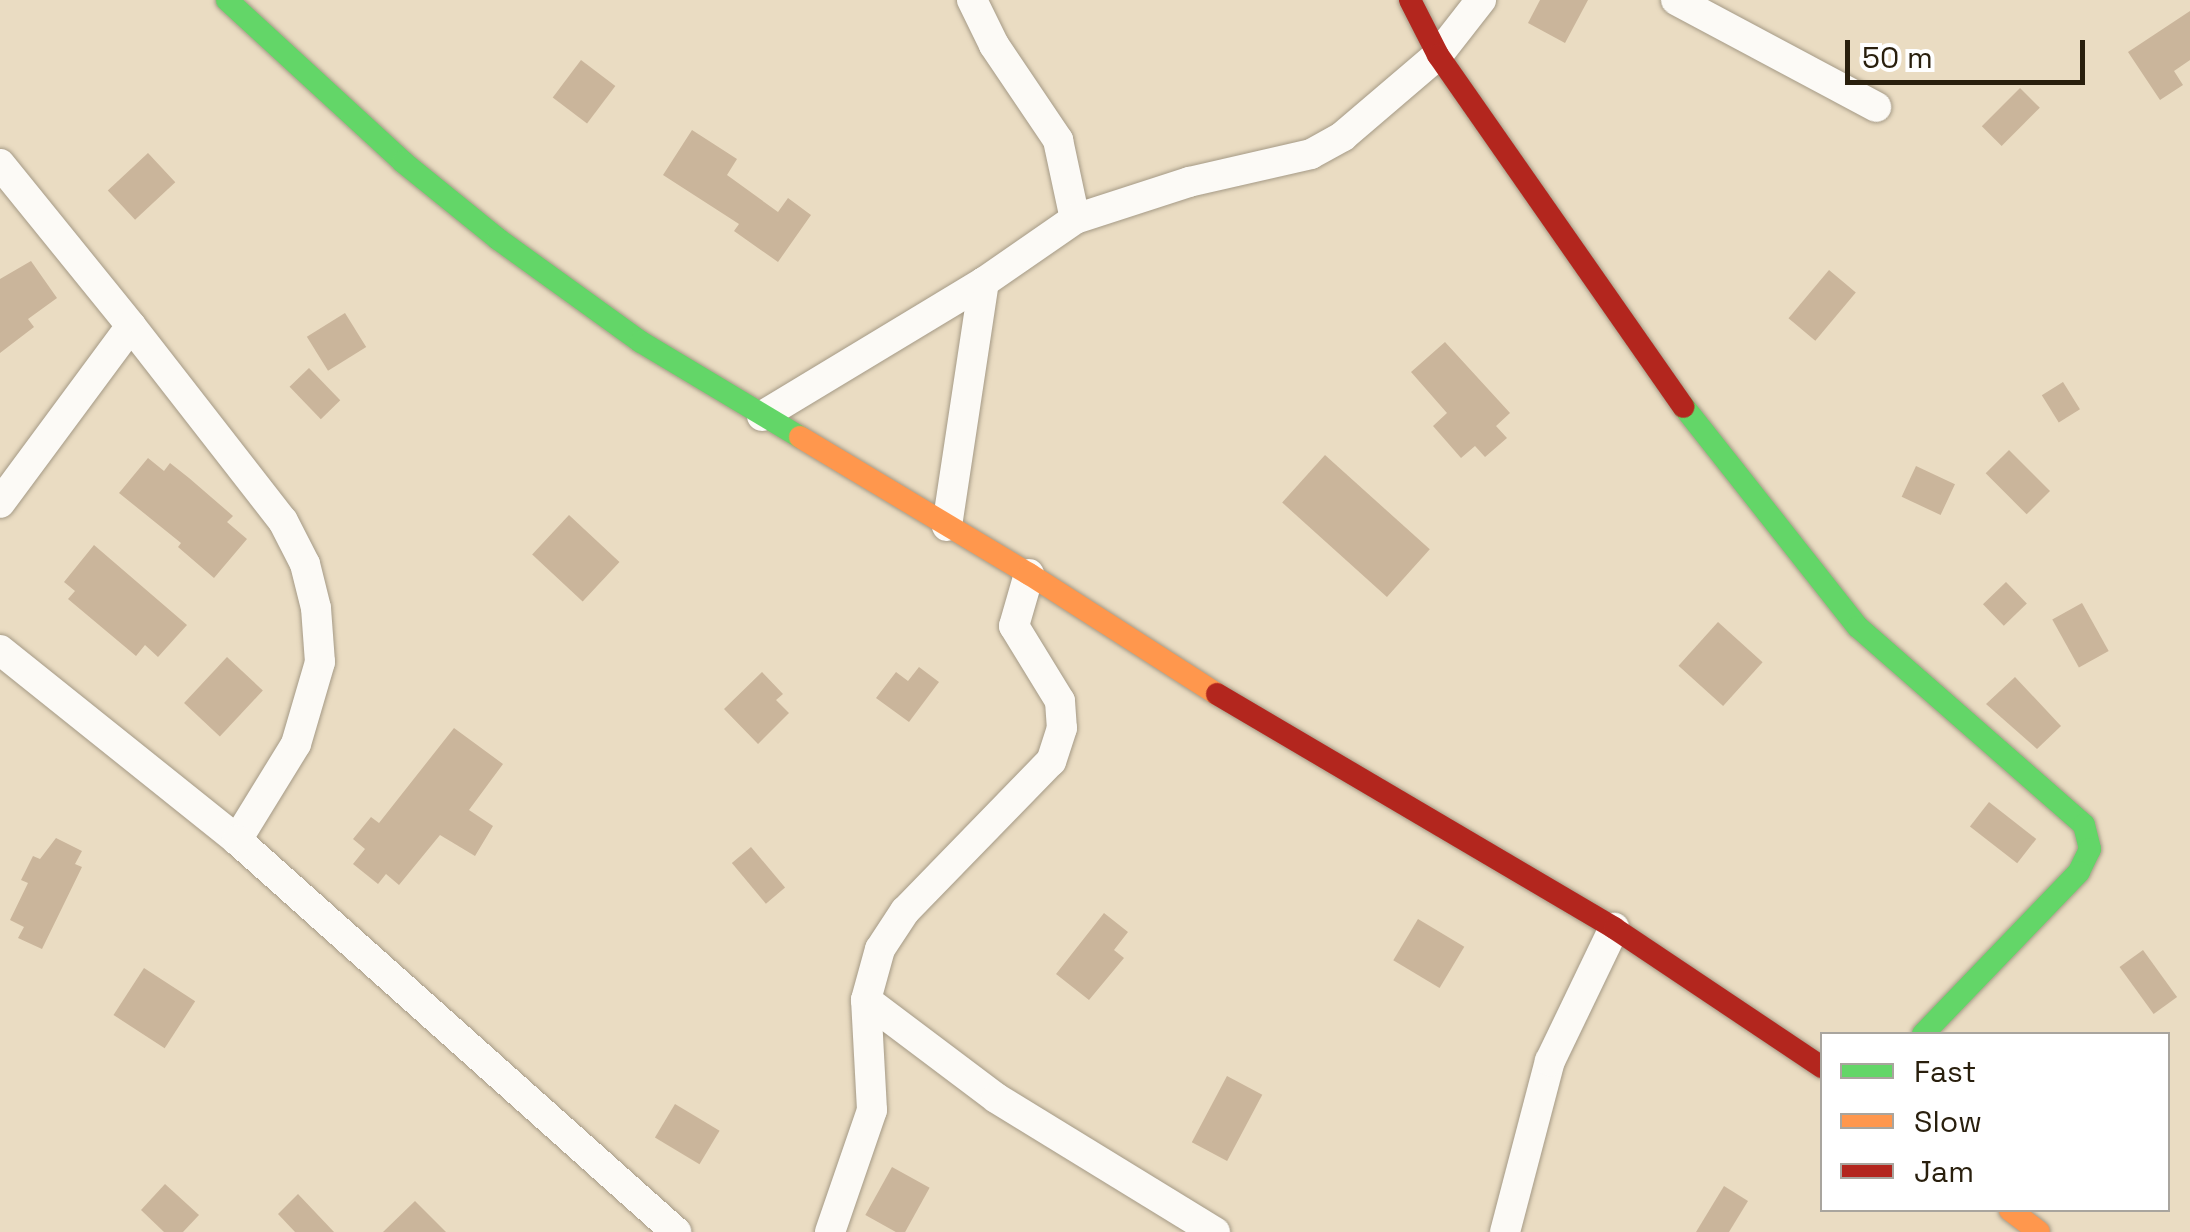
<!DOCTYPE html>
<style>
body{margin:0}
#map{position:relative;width:2190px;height:1232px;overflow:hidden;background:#eadcc2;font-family:"Space Grotesk",sans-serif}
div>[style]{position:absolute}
.building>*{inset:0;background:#cab59b;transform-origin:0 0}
.roads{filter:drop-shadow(0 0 2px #a59a86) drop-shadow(0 0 2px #a59a86)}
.street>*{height:30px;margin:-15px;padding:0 15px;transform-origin:15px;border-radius:15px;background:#fcfaf6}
.fast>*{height:22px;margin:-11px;padding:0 11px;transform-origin:11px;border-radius:11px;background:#63d668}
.slow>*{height:22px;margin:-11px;padding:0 11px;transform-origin:11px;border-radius:11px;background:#ff974d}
.jam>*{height:22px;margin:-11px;padding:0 11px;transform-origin:11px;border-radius:11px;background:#b3261e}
span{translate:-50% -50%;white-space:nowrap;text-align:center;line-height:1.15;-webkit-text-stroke:8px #fff;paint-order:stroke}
.legend{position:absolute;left:1820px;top:1032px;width:350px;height:180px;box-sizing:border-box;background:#fff;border:2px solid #a9a59e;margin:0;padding:12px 18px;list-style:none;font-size:30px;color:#291f0d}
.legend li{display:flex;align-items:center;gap:20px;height:50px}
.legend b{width:50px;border:2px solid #a9a59e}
.scale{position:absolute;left:1845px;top:40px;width:240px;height:45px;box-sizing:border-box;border:5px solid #291f0d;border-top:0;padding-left:12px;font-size:30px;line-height:35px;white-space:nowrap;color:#291f0d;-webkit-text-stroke:8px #fff;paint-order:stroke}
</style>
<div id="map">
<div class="building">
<div style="clip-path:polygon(1540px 0,1588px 0,1565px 43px,1528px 23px)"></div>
<div style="clip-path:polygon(2190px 11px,2190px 60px,2174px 71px,2183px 85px,2160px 100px,2128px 52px)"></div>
<div style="left:581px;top:60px;width:43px;height:47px;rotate:37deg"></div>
<div style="left:2020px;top:88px;width:28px;height:54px;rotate:45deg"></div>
<div style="clip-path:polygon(692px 130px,737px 159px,727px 175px,778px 212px,788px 198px,811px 215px,778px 262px,734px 231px,739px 224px,663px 175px)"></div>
<div style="left:148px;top:153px;width:40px;height:55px;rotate:47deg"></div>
<div style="clip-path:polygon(31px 261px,57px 298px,28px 319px,34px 327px,0 353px,0 279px)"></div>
<div style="left:1829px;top:270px;width:35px;height:63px;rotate:40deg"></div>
<div style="left:345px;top:313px;width:40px;height:45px;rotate:58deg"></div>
<div style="clip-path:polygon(1445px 342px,1510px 413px,1496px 426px,1507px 438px,1485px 457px,1475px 446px,1461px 458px,1433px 426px,1447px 413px,1411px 372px)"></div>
<div style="left:309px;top:368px;width:45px;height:27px;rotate:46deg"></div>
<div style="left:2063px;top:382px;width:32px;height:25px;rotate:58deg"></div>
<div style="left:2009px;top:450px;width:58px;height:33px;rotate:45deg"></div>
<div style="left:1325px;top:455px;width:141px;height:64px;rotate:42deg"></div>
<div style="clip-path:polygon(148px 458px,164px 471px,170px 463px,189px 478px,233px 516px,227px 522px,247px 539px,214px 578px,178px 547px,181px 543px,119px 493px)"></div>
<div style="left:1916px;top:466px;width:43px;height:34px;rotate:25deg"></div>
<div style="left:569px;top:515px;width:69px;height:54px;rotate:43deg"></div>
<div style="clip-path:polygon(94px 545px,187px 625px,158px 657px,145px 645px,136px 656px,68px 599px,75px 591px,64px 582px)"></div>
<div style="left:2006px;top:582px;width:30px;height:32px;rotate:46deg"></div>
<div style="left:2082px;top:603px;width:55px;height:34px;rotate:61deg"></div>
<div style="left:1718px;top:622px;width:60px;height:59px;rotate:42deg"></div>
<div style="left:227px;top:657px;width:49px;height:63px;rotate:43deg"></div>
<div style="clip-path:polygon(919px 667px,939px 682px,909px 722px,876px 698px,896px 672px,908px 681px)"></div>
<div style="clip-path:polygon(762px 672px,783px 694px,776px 700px,789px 713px,758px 744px,724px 709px)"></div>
<div style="clip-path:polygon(2015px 677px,2061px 726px,2037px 749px,1986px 704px)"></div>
<div style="clip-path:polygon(454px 728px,503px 764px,469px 810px,493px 826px,475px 856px,440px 835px,399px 885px,386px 874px,378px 884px,353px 864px,365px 849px,353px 839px,371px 817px,379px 823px)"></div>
<div style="left:1989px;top:802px;width:60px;height:31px;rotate:38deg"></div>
<div style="clip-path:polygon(56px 838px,82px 851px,75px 864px,82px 867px,42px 949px,18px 938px,24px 927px,10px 920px,28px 883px,21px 880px,33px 856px,40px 859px)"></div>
<div style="left:751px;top:847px;width:53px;height:25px;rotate:50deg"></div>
<div style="clip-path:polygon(1104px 913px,1128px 932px,1114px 950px,1124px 958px,1089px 1000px,1056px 974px)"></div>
<div style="left:1418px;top:919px;width:54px;height:48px;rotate:31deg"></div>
<div style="left:2143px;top:950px;width:58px;height:29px;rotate:54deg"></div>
<div style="left:144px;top:968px;width:61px;height:56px;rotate:33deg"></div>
<div style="left:1227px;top:1076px;width:40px;height:75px;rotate:28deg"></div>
<div style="left:675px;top:1104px;width:52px;height:39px;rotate:31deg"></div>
<div style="left:892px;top:1167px;width:43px;height:55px;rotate:29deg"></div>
<div style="clip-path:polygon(165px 1184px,199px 1215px,183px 1232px,164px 1232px,141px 1210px)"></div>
<div style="clip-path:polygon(1724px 1186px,1748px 1201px,1729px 1232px,1696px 1232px)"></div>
<div style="clip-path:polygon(298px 1194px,334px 1232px,295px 1232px,278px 1214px)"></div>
<div style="clip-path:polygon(415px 1201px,446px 1232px,383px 1232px)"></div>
</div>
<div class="roads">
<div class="street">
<div style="left:972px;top:0;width:50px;rotate:63.9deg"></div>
<div style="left:994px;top:45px;width:115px;rotate:56deg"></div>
<div style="left:1058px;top:140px;width:81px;rotate:77.9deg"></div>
<div style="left:1676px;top:0;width:227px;rotate:28.1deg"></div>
<div style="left:0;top:164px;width:208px;rotate:51deg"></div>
<div style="left:131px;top:326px;width:220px;rotate:126.5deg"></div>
<div style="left:131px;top:326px;width:247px;rotate:52.1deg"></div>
<div style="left:283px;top:521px;width:48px;rotate:62.9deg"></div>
<div style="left:305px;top:564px;width:45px;rotate:76deg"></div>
<div style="left:316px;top:608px;width:54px;rotate:85.8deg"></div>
<div style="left:320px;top:662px;width:85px;rotate:106.3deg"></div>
<div style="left:296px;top:744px;width:113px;rotate:121.6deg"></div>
<div style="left:762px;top:416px;width:259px;rotate:-31.1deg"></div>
<div style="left:947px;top:526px;width:247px;rotate:-81.4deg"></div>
<div style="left:984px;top:282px;width:111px;rotate:-34.7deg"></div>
<div style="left:1075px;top:219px;width:120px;rotate:-18deg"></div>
<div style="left:1189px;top:182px;width:125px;rotate:-12.9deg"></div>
<div style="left:1311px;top:154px;width:37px;rotate:-29deg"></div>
<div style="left:1343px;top:136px;width:125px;rotate:-40.5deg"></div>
<div style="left:1438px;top:55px;width:70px;rotate:-52deg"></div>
<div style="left:1029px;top:574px;width:54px;rotate:106.1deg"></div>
<div style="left:1014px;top:626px;width:88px;rotate:58.5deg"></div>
<div style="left:1060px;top:701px;width:27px;rotate:86deg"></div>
<div style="left:1062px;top:728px;width:35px;rotate:108deg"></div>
<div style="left:1051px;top:761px;width:209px;rotate:134.2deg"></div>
<div style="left:905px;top:911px;width:45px;rotate:123.3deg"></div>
<div style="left:880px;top:949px;width:53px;rotate:105.4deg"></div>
<div style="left:866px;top:1000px;width:163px;rotate:37deg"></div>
<div style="left:996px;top:1098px;width:257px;rotate:31.5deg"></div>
<div style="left:0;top:650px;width:304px;rotate:38.7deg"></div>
<div style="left:237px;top:840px;width:589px;rotate:41.76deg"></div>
<div style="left:830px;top:1232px;width:129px;rotate:-71deg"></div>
<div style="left:872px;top:1110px;width:110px;rotate:-93.1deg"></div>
<div style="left:1505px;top:1232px;width:177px;rotate:-75.3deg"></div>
<div style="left:1550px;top:1061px;width:148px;rotate:-64.3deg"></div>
</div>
<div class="fast">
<div style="left:227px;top:0;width:239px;rotate:42.6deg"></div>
<div style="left:403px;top:162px;width:122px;rotate:39deg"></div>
<div style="left:498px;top:239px;width:176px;rotate:35.8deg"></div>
<div style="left:641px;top:342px;width:185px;rotate:30.9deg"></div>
<div style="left:1684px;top:407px;width:280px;rotate:51.7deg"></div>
<div style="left:1858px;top:627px;width:300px;rotate:41.2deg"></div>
<div style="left:2084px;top:825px;width:25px;rotate:76deg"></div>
<div style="left:2090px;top:849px;width:25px;rotate:116deg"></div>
<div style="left:2079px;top:872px;width:225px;rotate:133.9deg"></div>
</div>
<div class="slow">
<div style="left:800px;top:437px;width:267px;rotate:30.9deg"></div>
<div style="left:1029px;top:574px;width:223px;rotate:32.6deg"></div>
<div style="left:2010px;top:1210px;width:36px;rotate:37deg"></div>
</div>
<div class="jam">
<div style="left:1410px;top:0;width:62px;rotate:63deg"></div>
<div style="left:1438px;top:55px;width:429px;rotate:55.1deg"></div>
<div style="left:1217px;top:694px;width:461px;rotate:30.5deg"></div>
<div style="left:1614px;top:928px;width:250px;rotate:33.8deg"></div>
</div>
</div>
<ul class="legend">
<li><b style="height:12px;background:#63d668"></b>Fast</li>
<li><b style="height:12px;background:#ff974d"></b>Slow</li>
<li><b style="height:12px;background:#b3261e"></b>Jam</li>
</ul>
<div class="scale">50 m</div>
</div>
